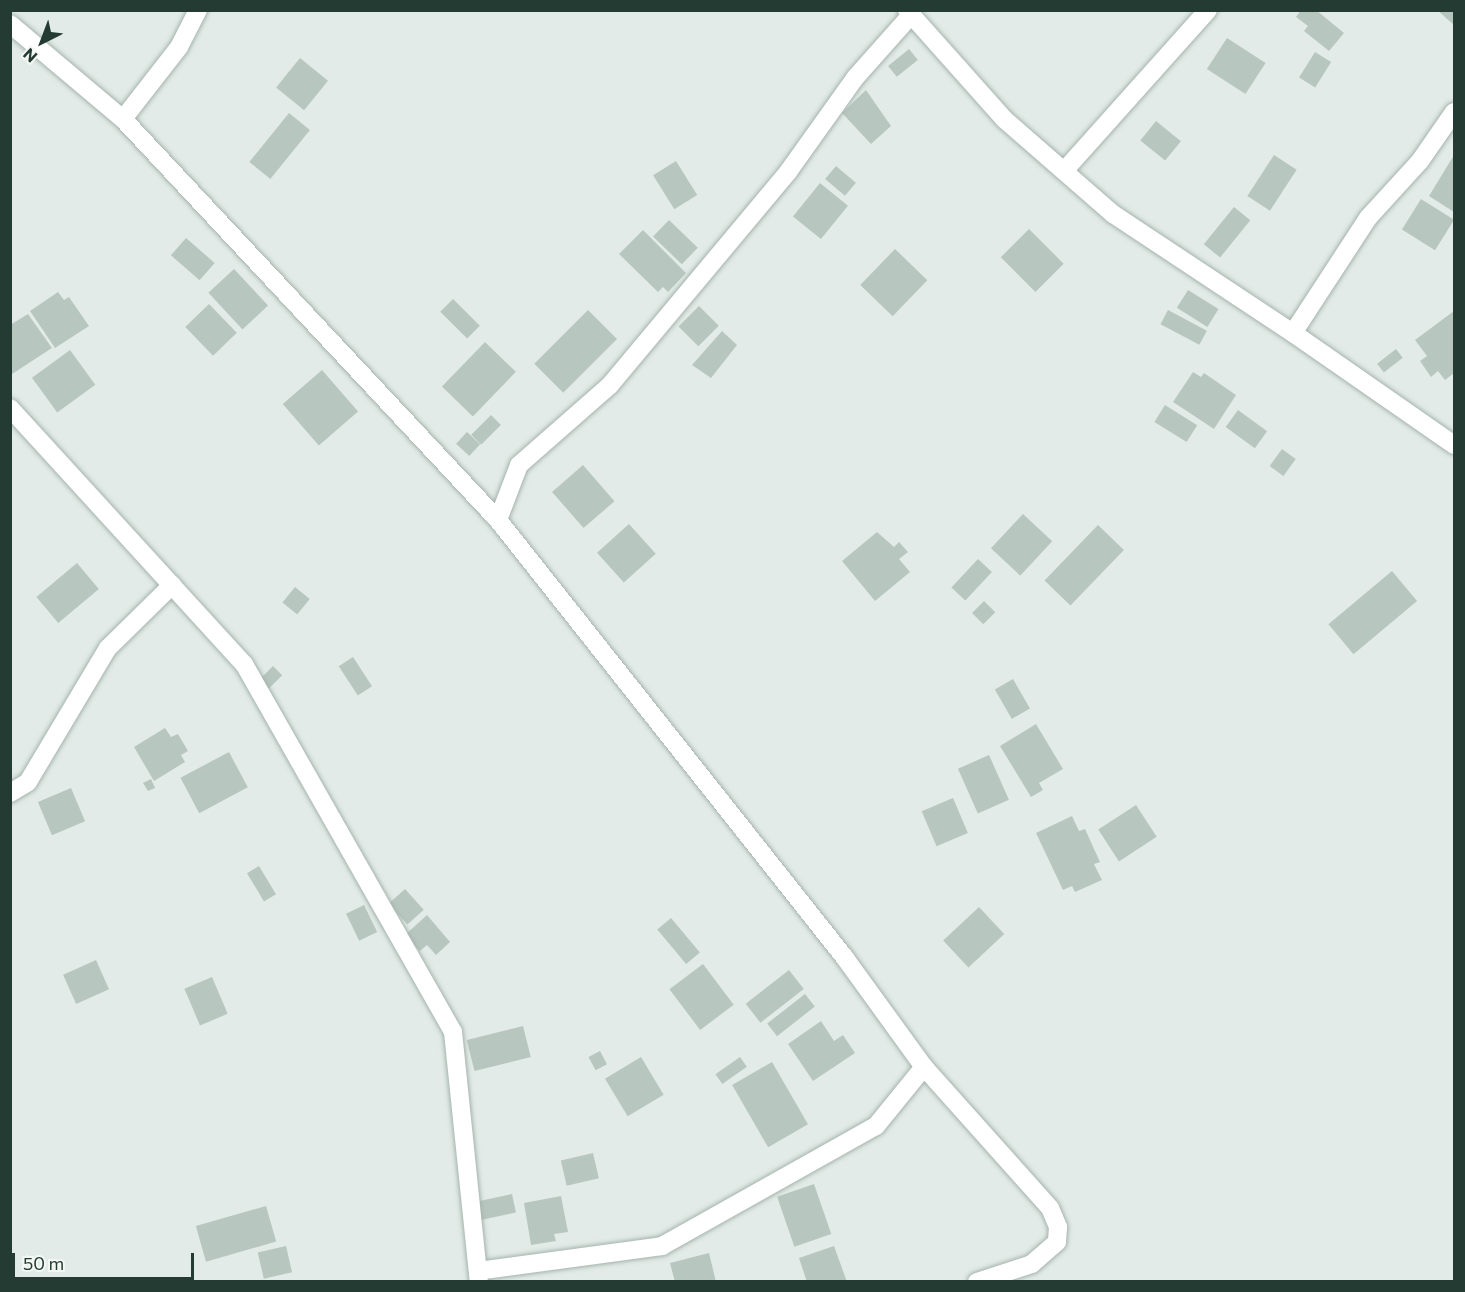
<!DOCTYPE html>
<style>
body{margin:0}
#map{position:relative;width:1465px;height:1292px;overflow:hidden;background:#e2ebe7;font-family:Commissioner,sans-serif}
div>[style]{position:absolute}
.building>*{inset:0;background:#b8c6c0;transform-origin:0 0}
.roads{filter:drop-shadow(0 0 2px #a5b3ad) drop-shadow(0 0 2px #a5b3ad)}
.minor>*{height:18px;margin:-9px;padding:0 9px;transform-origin:9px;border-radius:9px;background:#fff}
span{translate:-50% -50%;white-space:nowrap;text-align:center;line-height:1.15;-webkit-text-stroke:4.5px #f3f8f5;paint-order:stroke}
.frame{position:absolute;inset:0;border:12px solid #243b33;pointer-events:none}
.north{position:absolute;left:12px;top:12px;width:60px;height:60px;-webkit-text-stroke:4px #f3f8f5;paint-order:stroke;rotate:222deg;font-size:16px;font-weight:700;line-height:24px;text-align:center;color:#243b33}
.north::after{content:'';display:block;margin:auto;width:21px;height:27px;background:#243b33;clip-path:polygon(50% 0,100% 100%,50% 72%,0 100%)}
.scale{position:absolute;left:12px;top:1253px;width:182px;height:27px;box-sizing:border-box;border:3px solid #243b33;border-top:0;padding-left:8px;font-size:18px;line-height:21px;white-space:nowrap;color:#243b33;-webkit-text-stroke:4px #f3f8f5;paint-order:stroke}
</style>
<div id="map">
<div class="building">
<div style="clip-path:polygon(1301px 10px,1316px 10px,1344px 33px,1329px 51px,1304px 31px,1308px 26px,1296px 17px)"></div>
<div style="clip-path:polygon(1437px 10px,1454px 10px,1454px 25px)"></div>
<div style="left:1227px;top:38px;width:46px;height:37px;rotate:33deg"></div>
<div style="left:909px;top:49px;width:14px;height:27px;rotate:51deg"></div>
<div style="left:1315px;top:52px;width:19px;height:30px;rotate:32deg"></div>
<div style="left:300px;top:58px;width:36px;height:38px;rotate:39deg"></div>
<div style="clip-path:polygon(866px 90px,891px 126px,871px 144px,842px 113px)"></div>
<div style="left:289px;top:113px;width:27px;height:63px;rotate:39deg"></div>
<div style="left:1156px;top:121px;width:32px;height:25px;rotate:39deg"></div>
<div style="left:1274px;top:155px;width:27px;height:49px;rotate:33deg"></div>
<div style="clip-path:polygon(1454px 155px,1454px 212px,1429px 196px)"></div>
<div style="left:676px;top:161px;width:40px;height:27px;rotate:58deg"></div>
<div style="left:836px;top:166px;width:26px;height:17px;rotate:40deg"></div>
<div style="left:820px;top:183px;width:36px;height:43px;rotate:39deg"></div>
<div style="left:1421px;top:199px;width:39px;height:36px;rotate:32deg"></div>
<div style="left:1234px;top:207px;width:21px;height:48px;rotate:39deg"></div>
<div style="left:669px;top:220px;width:40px;height:23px;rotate:44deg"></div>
<div style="left:1029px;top:229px;width:49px;height:40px;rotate:45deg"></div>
<div style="clip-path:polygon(643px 230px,686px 273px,668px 292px,663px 287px,658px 292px,619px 254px)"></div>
<div style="left:186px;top:238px;width:38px;height:23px;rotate:41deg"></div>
<div style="left:895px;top:249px;width:45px;height:50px;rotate:44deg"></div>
<div style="left:234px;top:269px;width:50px;height:35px;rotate:47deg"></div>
<div style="left:1188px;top:290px;width:36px;height:21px;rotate:32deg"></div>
<div style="clip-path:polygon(58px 292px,64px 300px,69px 297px,89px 326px,55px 348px,30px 311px)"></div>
<div style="left:453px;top:299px;width:38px;height:18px;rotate:45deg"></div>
<div style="left:209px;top:304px;width:40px;height:33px;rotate:46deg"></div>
<div style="left:699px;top:306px;width:28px;height:29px;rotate:45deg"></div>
<div style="left:588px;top:310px;width:41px;height:76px;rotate:45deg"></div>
<div style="left:1168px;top:310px;width:44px;height:16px;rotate:28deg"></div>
<div style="clip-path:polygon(1454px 311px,1454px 373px,1445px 380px,1438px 371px,1431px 377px,1420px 361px,1427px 356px,1415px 340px)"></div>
<div style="clip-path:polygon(28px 314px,52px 348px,12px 374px,10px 325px)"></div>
<div style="clip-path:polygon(722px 331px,737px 345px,711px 378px,692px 365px)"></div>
<div style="left:485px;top:342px;width:43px;height:62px;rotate:44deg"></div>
<div style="left:1396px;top:349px;width:11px;height:24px;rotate:52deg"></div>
<div style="left:70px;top:350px;width:43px;height:47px;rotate:54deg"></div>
<div style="left:322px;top:370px;width:55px;height:52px;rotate:49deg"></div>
<div style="clip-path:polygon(1193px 372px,1201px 377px,1204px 373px,1236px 395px,1214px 429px,1173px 402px)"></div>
<div style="left:1165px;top:405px;width:38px;height:20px;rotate:32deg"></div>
<div style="left:1238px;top:410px;width:36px;height:21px;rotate:36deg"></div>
<div style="left:491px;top:415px;width:14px;height:28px;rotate:45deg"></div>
<div style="left:467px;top:432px;width:18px;height:16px;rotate:43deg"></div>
<div style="left:1282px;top:449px;width:17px;height:21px;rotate:36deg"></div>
<div style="left:583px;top:465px;width:48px;height:41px;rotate:49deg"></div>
<div style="left:1023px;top:514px;width:40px;height:47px;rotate:43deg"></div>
<div style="left:629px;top:524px;width:40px;height:43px;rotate:48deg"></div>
<div style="left:1098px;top:525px;width:36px;height:77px;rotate:44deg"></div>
<div style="clip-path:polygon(877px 532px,894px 547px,899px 542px,908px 552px,899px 559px,910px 572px,875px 601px,842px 561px)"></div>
<div style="left:978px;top:559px;width:19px;height:39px;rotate:43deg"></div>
<div style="left:77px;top:563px;width:34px;height:53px;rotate:50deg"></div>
<div style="left:1392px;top:571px;width:39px;height:83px;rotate:50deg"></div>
<div style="left:295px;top:587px;width:19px;height:20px;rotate:39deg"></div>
<div style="left:984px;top:601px;width:16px;height:17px;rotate:45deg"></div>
<div style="left:353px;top:657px;width:35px;height:17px;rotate:57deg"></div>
<div style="left:273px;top:666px;width:13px;height:22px;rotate:45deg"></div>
<div style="left:1013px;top:679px;width:34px;height:21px;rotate:60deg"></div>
<div style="clip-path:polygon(1036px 724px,1063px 769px,1039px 783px,1043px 790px,1031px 797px,1000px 746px)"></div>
<div style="clip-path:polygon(165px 728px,171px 737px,178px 734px,188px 751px,181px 755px,185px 762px,154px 781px,134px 747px)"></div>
<div style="left:229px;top:752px;width:40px;height:55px;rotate:62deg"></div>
<div style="left:989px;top:755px;width:49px;height:34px;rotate:66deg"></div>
<div style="clip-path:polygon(151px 779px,155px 788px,148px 791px,143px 783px)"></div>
<div style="left:71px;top:788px;width:36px;height:36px;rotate:67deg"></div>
<div style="left:953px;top:798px;width:38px;height:34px;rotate:67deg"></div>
<div style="left:1136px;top:805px;width:38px;height:45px;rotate:57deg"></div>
<div style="clip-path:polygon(1072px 816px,1079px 831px,1085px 829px,1100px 862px,1094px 864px,1102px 880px,1075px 892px,1072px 886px,1063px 890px,1036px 833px)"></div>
<div style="left:259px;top:866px;width:33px;height:14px;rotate:59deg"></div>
<div style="left:405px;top:889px;width:28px;height:22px;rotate:48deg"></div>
<div style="left:364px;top:905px;width:30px;height:20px;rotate:64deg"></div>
<div style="left:979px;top:907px;width:37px;height:49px;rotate:47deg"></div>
<div style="clip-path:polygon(427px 915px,450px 942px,436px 955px,427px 945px,420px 951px,405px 935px)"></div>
<div style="left:671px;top:918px;width:45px;height:18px;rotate:50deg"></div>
<div style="left:96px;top:960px;width:32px;height:36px;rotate:66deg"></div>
<div style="left:703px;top:964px;width:51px;height:42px;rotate:53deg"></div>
<div style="left:789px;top:970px;width:24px;height:55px;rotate:52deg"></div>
<div style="left:212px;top:977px;width:40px;height:30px;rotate:67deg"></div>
<div style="left:805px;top:994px;width:16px;height:48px;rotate:52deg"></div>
<div style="clip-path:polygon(821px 1021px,834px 1041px,843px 1035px,855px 1053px,813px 1081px,788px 1044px)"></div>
<div style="left:523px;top:1026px;width:32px;height:58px;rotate:76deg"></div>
<div style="left:600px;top:1051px;width:15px;height:13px;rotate:62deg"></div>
<div style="left:641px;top:1057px;width:44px;height:42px;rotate:59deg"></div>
<div style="left:740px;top:1057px;width:12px;height:30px;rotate:55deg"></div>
<div style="left:772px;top:1062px;width:72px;height:46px;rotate:60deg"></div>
<div style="left:593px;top:1153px;width:26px;height:33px;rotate:77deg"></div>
<div style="left:814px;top:1184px;width:53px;height:39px;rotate:71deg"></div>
<div style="left:512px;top:1194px;width:19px;height:38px;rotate:78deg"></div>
<div style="clip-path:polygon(561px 1196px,568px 1232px,554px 1234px,556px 1241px,531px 1245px,524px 1203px)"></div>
<div style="left:266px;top:1206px;width:37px;height:73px;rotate:74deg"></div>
<div style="left:286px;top:1246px;width:27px;height:29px;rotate:77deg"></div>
<div style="clip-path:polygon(834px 1246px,847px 1282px,807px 1282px,799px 1258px)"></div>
<div style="clip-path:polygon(709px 1253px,716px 1282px,675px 1282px,670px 1263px)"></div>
</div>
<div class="roads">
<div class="minor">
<div style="left:907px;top:10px;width:146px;rotate:48.3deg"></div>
<div style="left:1004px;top:119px;width:145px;rotate:41.1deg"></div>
<div style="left:1113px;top:214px;width:216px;rotate:33.5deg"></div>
<div style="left:10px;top:24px;width:148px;rotate:40.1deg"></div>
<div style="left:123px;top:119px;width:549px;rotate:46.92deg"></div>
<div style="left:498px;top:520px;width:559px;rotate:51.61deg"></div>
<div style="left:845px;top:958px;width:135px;rotate:54.1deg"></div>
<div style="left:924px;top:1067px;width:189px;rotate:48.2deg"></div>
<div style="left:1050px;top:1208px;width:21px;rotate:67deg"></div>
<div style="left:1058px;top:1227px;width:15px;rotate:94deg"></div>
<div style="left:1057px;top:1242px;width:33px;rotate:139deg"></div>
<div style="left:1032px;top:1264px;width:58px;rotate:161.9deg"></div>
<div style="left:1454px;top:112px;width:60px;rotate:124.8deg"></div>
<div style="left:1420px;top:161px;width:77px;rotate:132.4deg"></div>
<div style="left:1368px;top:218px;width:137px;rotate:123.1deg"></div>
<div style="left:1293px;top:333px;width:196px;rotate:34.8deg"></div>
<div style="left:123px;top:119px;width:91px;rotate:-52.1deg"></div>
<div style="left:179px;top:47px;width:42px;rotate:-62.8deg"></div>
<div style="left:1064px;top:171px;width:216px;rotate:-48.2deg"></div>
<div style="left:10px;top:408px;width:347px;rotate:47.6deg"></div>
<div style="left:244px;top:664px;width:423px;rotate:60.4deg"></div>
<div style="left:453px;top:1032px;width:251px;rotate:84.1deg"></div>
<div style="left:498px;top:520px;width:59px;rotate:-69.1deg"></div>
<div style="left:519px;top:465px;width:121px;rotate:-41.3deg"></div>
<div style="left:610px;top:385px;width:278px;rotate:-50.1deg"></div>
<div style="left:788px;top:172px;width:115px;rotate:-54.5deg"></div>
<div style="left:855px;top:78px;width:84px;rotate:-48.4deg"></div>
<div style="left:10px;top:793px;width:21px;rotate:-31deg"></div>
<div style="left:28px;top:782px;width:156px;rotate:-59.2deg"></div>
<div style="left:108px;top:648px;width:90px;rotate:-44.5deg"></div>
<div style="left:478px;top:1271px;width:186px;rotate:-7.7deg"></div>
<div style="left:662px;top:1246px;width:245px;rotate:-29.3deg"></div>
<div style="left:876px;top:1126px;width:76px;rotate:-50.9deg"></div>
</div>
</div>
<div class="frame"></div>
<div class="north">N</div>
<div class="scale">50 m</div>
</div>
